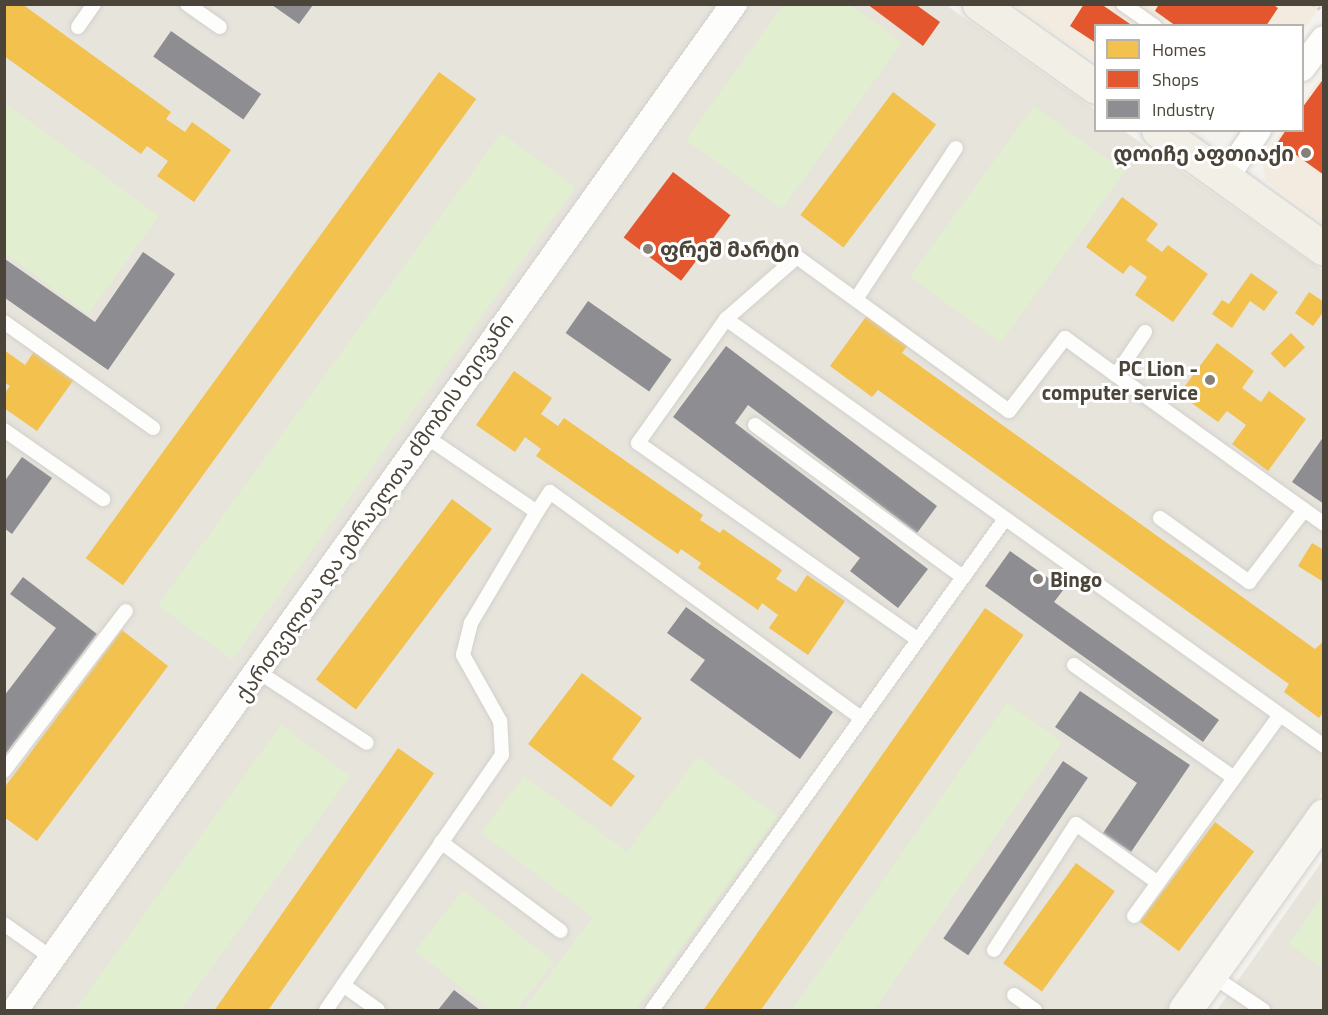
<!DOCTYPE html>
<meta charset="utf-8">
<style>
body{margin:0}
#map{position:relative;width:1328px;height:1015px;overflow:hidden;background:#f4f2ee;font-family:"Titillium Web","Noto Sans Georgian",sans-serif}
div>[style]{position:absolute}
.residential>*{inset:0;background:#e7e4dc}
.commercial>*{inset:0;background:#f3ebdf}
.green>*{inset:0;background:#e1eecf;transform-origin:0 0}
.homes>*{inset:0;background:#f2c14e;transform-origin:0 0}
.shops>*{inset:0;background:#e4572e;transform-origin:0 0}
.industry>*{inset:0;background:#8d8d92;transform-origin:0 0}
.path>*{height:4px;margin-top:-2px;transform-origin:0;background:repeating-linear-gradient(90deg,#d3d2cc 0 3px,transparent 0 6px)}
.roads{filter:drop-shadow(0 0 2px #d2d0cb) drop-shadow(0 0 2px #d2d0cb)}
.lane>*{height:14px;margin:-7px;padding:0 7px;transform-origin:7px;border-radius:7px;background:#fdfdfc}
.street>*{height:26px;margin:-13px;padding:0 13px;transform-origin:13px;border-radius:13px;background:#fdfdfc}
.secondary>*{height:33px;margin:-16.5px;padding:0 16.5px;transform-origin:16.5px;border-radius:16.5px;background:#f7f6f1}
.primary>*{height:33px;margin:-16.5px;padding:0 16.5px;transform-origin:16.5px;border-radius:16.5px;background:#f2efe6}
.dots>*{width:16px;height:16px;translate:-50% -50%;box-sizing:border-box;border:3px solid #fff;border-radius:50%}
span{translate:-50% -50%;white-space:nowrap;text-align:center;line-height:1.15;-webkit-text-stroke:6px #fff;paint-order:stroke}
.poi-label{font-size:21px;color:#4b4439;font-weight:700}
.right{translate:-100% -50%;text-align:right}
.left{translate:0 -50%;text-align:left}
.street-label{font-size:21px;color:#4b4439}
.frame{position:absolute;inset:0;border:6px solid #4b4439;pointer-events:none}
.legend{position:absolute;left:1094px;top:24px;width:210px;height:108px;box-sizing:border-box;background:#fff;border:2px solid #b7b4b0;margin:0;padding:8px 10px;list-style:none;font-size:18px;color:#4b4439}
.legend li{display:flex;align-items:center;gap:12px;height:30px}
.legend b{width:30px;border:2px solid #b7b4b0}
</style>
<div id="map">
<div class="residential">
<div style="clip-path:polygon(5px 5px,946px 5px,1095px 110px,1096px 130px,1124px 131px,1323px 271px,1323px 791px,1169px 1010px,5px 1010px)"></div>
<div style="clip-path:polygon(1323px 860px,1323px 1010px,1217px 1010px)"></div>
</div>
<div class="commercial">
<div style="clip-path:polygon(1015px 5px,1321px 5px,1303px 31px,1302px 26px,1096px 26px,1095px 61px)"></div>
<div style="clip-path:polygon(1323px 73px,1323px 223px,1265px 180px,1262px 157px,1282px 131px,1302px 130px,1303px 102px)"></div>
</div>
<div class="green">
<div style="clip-path:polygon(783px 5px,850px 5px,902px 42px,782px 209px,686px 140px)"></div>
<div style="clip-path:polygon(5px 103px,159px 216px,88px 314px,5px 253px)"></div>
<div style="left:1034px;top:106px;width:112px;height:211px;rotate:36deg"></div>
<div style="left:501px;top:133px;width:92px;height:584px;rotate:36deg"></div>
<div style="left:1007px;top:703px;width:67px;height:378px;rotate:35deg"></div>
<div style="clip-path:polygon(281px 725px,350px 776px,181px 1010px,75px 1010px)"></div>
<div style="clip-path:polygon(698px 757px,778px 817px,635px 1010px,523px 1010px,593px 917px,481px 833px,524px 776px,627px 852px)"></div>
<div style="clip-path:polygon(463px 890px,554px 962px,516px 1010px,490px 1010px,415px 951px)"></div>
<div style="clip-path:polygon(1323px 895px,1323px 969px,1289px 944px)"></div>
</div>
<div class="homes">
<div style="clip-path:polygon(4px 4px,22px 4px,171px 112px,166px 119px,185px 132px,192px 122px,231px 150px,194px 202px,157px 176px,168px 161px,147px 146px,141px 154px,4px 56px)"></div>
<div style="left:439px;top:72px;width:46px;height:601px;rotate:36deg"></div>
<div style="left:893px;top:92px;width:54px;height:154px;rotate:37deg"></div>
<div style="clip-path:polygon(1122px 197px,1158px 224px,1146px 240px,1162px 252px,1168px 245px,1208px 274px,1173px 322px,1135px 295px,1147px 277px,1130px 265px,1123px 274px,1086px 247px)"></div>
<div style="clip-path:polygon(1251px 273px,1278px 292px,1264px 311px,1250px 301px,1232px 328px,1212px 314px,1222px 300px,1229px 304px)"></div>
<div style="clip-path:polygon(1309px 292px,1324px 302px,1324px 311px,1313px 326px,1295px 313px)"></div>
<div style="clip-path:polygon(868px 314px,909px 344px,902px 353px,1315px 649px,1324px 641px,1324px 711px,1319px 718px,1284px 692px,1289px 684px,878px 390px,872px 397px,830px 366px)"></div>
<div style="left:1291px;top:333px;width:20px;height:29px;rotate:45deg"></div>
<div style="clip-path:polygon(1217px 343px,1254px 371px,1242px 388px,1261px 402px,1269px 391px,1306px 419px,1268px 471px,1232px 444px,1246px 425px,1227px 411px,1218px 422px,1179px 394px)"></div>
<div style="clip-path:polygon(4px 350px,25px 365px,35px 350px,75px 378px,37px 431px,4px 408px,4px 394px,10px 386px,4px 382px)"></div>
<div style="clip-path:polygon(514px 371px,552px 398px,541px 414px,558px 426px,564px 418px,703px 515px,700px 520px,720px 533px,723px 529px,782px 570px,776px 579px,796px 592px,807px 575px,845px 601px,808px 655px,769px 628px,778px 615px,762px 603px,758px 610px,698px 568px,701px 563px,681px 549px,678px 554px,536px 456px,541px 449px,525px 437px,515px 452px,476px 425px)"></div>
<div style="left:452px;top:499px;width:50px;height:226px;rotate:37deg"></div>
<div style="clip-path:polygon(1312px 543px,1324px 550px,1322px 581px,1298px 566px)"></div>
<div style="left:985px;top:608px;width:47px;height:493px;rotate:35deg"></div>
<div style="clip-path:polygon(122px 630px,168px 666px,37px 841px,4px 817px,4px 788px)"></div>
<div style="clip-path:polygon(582px 673px,642px 718px,612px 759px,635px 776px,611px 807px,528px 744px)"></div>
<div style="left:398px;top:748px;width:44px;height:320px;rotate:35deg"></div>
<div style="left:1215px;top:822px;width:49px;height:125px;rotate:37deg"></div>
<div style="left:1076px;top:863px;width:48px;height:124px;rotate:36deg"></div>
</div>
<div class="shops">
<div style="clip-path:polygon(867px 4px,915px 4px,940px 22px,923px 46px)"></div>
<div style="clip-path:polygon(1084px 4px,1101px 4px,1133px 26px,1096px 26px,1096px 43px,1070px 26px)"></div>
<div style="clip-path:polygon(1159px 4px,1272px 4px,1278px 8px,1266px 26px,1176px 26px,1155px 11px)"></div>
<div style="clip-path:polygon(1324px 78px,1324px 175px,1278px 142px,1286px 130px,1302px 130px,1302px 108px)"></div>
<div style="left:673px;top:172px;width:72px;height:82px;rotate:37deg"></div>
</div>
<div class="industry">
<div style="clip-path:polygon(272px 5px,313px 5px,299px 24px)"></div>
<div style="left:171px;top:31px;width:110px;height:31px;rotate:35deg"></div>
<div style="clip-path:polygon(143px 252px,175px 274px,108px 370px,5px 298px,5px 259px,95px 322px)"></div>
<div style="left:588px;top:301px;width:102px;height:39px;rotate:35deg"></div>
<div style="clip-path:polygon(726px 346px,937px 506px,917px 533px,748px 405px,735px 423px,928px 569px,898px 608px,850px 571px,860px 558px,673px 417px)"></div>
<div style="clip-path:polygon(1324px 436px,1324px 504px,1292px 482px)"></div>
<div style="clip-path:polygon(22px 457px,52px 478px,12px 534px,4px 528px,4px 482px)"></div>
<div style="clip-path:polygon(1010px 551px,1064px 589px,1054px 602px,1219px 720px,1203px 742px,985px 586px)"></div>
<div style="clip-path:polygon(23px 577px,97px 634px,4px 756px,4px 696px,56px 628px,10px 594px)"></div>
<div style="clip-path:polygon(686px 607px,833px 712px,800px 759px,690px 680px,705px 660px,667px 633px)"></div>
<div style="clip-path:polygon(1080px 691px,1190px 765px,1131px 852px,1103px 833px,1137px 783px,1055px 727px)"></div>
<div style="left:1063px;top:761px;width:30px;height:214px;rotate:34deg"></div>
<div style="clip-path:polygon(454px 990px,480px 1010px,438px 1010px)"></div>
</div>
<div class="path">
<div style="left:1313px;top:4px;width:14px;rotate:36deg"></div>
</div>
<div class="roads">
<div class="lane">
<div style="left:187px;top:4px;width:40px;rotate:34.9deg"></div>
<div style="left:1123px;top:4px;width:39px;rotate:35deg"></div>
<div style="left:78px;top:27px;width:28px;rotate:-55deg"></div>
<div style="left:856px;top:299px;width:181px;rotate:-56.5deg"></div>
<div style="left:726px;top:319px;width:735px;rotate:35.53deg"></div>
<div style="left:4px;top:322px;width:183px;rotate:35.4deg"></div>
<div style="left:1116px;top:375px;width:256px;rotate:35.6deg"></div>
<div style="left:755px;top:425px;width:258px;rotate:36.2deg"></div>
<div style="left:4px;top:430px;width:121px;rotate:34.9deg"></div>
<div style="left:425px;top:436px;width:135px;rotate:34.2deg"></div>
<div style="left:537px;top:512px;width:24px;rotate:-57deg"></div>
<div style="left:550px;top:492px;width:383px;rotate:36deg"></div>
<div style="left:1160px;top:518px;width:110px;rotate:35.7deg"></div>
<div style="left:1249px;top:582px;width:91px;rotate:-52.6deg"></div>
<div style="left:917px;top:639px;width:341px;rotate:-144.9deg"></div>
<div style="left:638px;top:443px;width:152px;rotate:-54.6deg"></div>
<div style="left:726px;top:319px;width:94px;rotate:-41.1deg"></div>
<div style="left:797px;top:257px;width:262px;rotate:36deg"></div>
<div style="left:1009px;top:411px;width:92px;rotate:-52.5deg"></div>
<div style="left:1065px;top:338px;width:63px;rotate:36deg"></div>
<div style="left:1116px;top:375px;width:52px;rotate:-56deg"></div>
<div style="left:1074px;top:665px;width:196px;rotate:35.2deg"></div>
<div style="left:257px;top:671px;width:131px;rotate:33.2deg"></div>
<div style="left:4px;top:771px;width:201px;rotate:-52.7deg"></div>
<div style="left:441px;top:842px;width:149px;rotate:36.6deg"></div>
<div style="left:1134px;top:916px;width:248px;rotate:-54deg"></div>
<div style="left:4px;top:924px;width:59px;rotate:35.3deg"></div>
<div style="left:994px;top:950px;width:150px;rotate:-56.9deg"></div>
<div style="left:1076px;top:824px;width:101px;rotate:35.7deg"></div>
<div style="left:1211px;top:975px;width:63px;rotate:33.9deg"></div>
<div style="left:343px;top:985px;width:43px;rotate:35.5deg"></div>
<div style="left:1014px;top:995px;width:26px;rotate:36deg"></div>
<div style="left:326px;top:1010px;width:310px;rotate:-55.4deg"></div>
<div style="left:502px;top:755px;width:34px;rotate:-93deg"></div>
<div style="left:500px;top:721px;width:76px;rotate:-119.3deg"></div>
<div style="left:463px;top:655px;width:33px;rotate:-76deg"></div>
<div style="left:471px;top:623px;width:129px;rotate:-59.3deg"></div>
<div style="left:652px;top:1010px;width:605px;rotate:-54.29deg"></div>
</div>
<div class="street">
<div style="left:1302px;top:68px;width:36px;rotate:-53deg"></div>
<div style="left:1225px;top:178px;width:58px;rotate:-55.5deg"></div>
<div style="left:15px;top:1010px;width:1237px;rotate:-54.45deg"></div>
</div>
<div class="secondary">
<div style="left:1185px;top:1010px;width:239px;rotate:-54.5deg"></div>
</div>
<div class="primary">
<div style="left:979px;top:4px;width:143px;rotate:35.4deg"></div>
<div style="left:1158px;top:130px;width:204px;rotate:35.6deg"></div>
</div>
</div>
<div class="dots">
<div style="left:1306px;top:153px;background:#868178"></div>
<div style="left:648px;top:249px;background:#868178"></div>
<div style="left:1210px;top:380px;background:#868178"></div>
<div style="left:1038px;top:579px;background:#868178"></div>
</div>
<div class="poi-label">
<span class="right" style="left:1294px;top:153px">დოიჩე აფთიაქი</span>
<span class="left" style="left:660px;top:249px">ფრეშ მარტი</span>
<span class="right" style="left:1198px;top:380px">PC Lion -<br>computer service</span>
<span class="left" style="left:1050px;top:579px">Bingo</span>
</div>
<div class="street-label">
<span style="left:374px;top:507px;rotate:-55deg">ქართველთა და ებრაელთა ძმობის ხეივანი</span>
</div>
<div class="frame"></div>
<ul class="legend">
<li><b style="height:16px;background:#f2c14e"></b>Homes</li>
<li><b style="height:16px;background:#e4572e"></b>Shops</li>
<li><b style="height:16px;background:#8d8d92"></b>Industry</li>
</ul>
</div>
